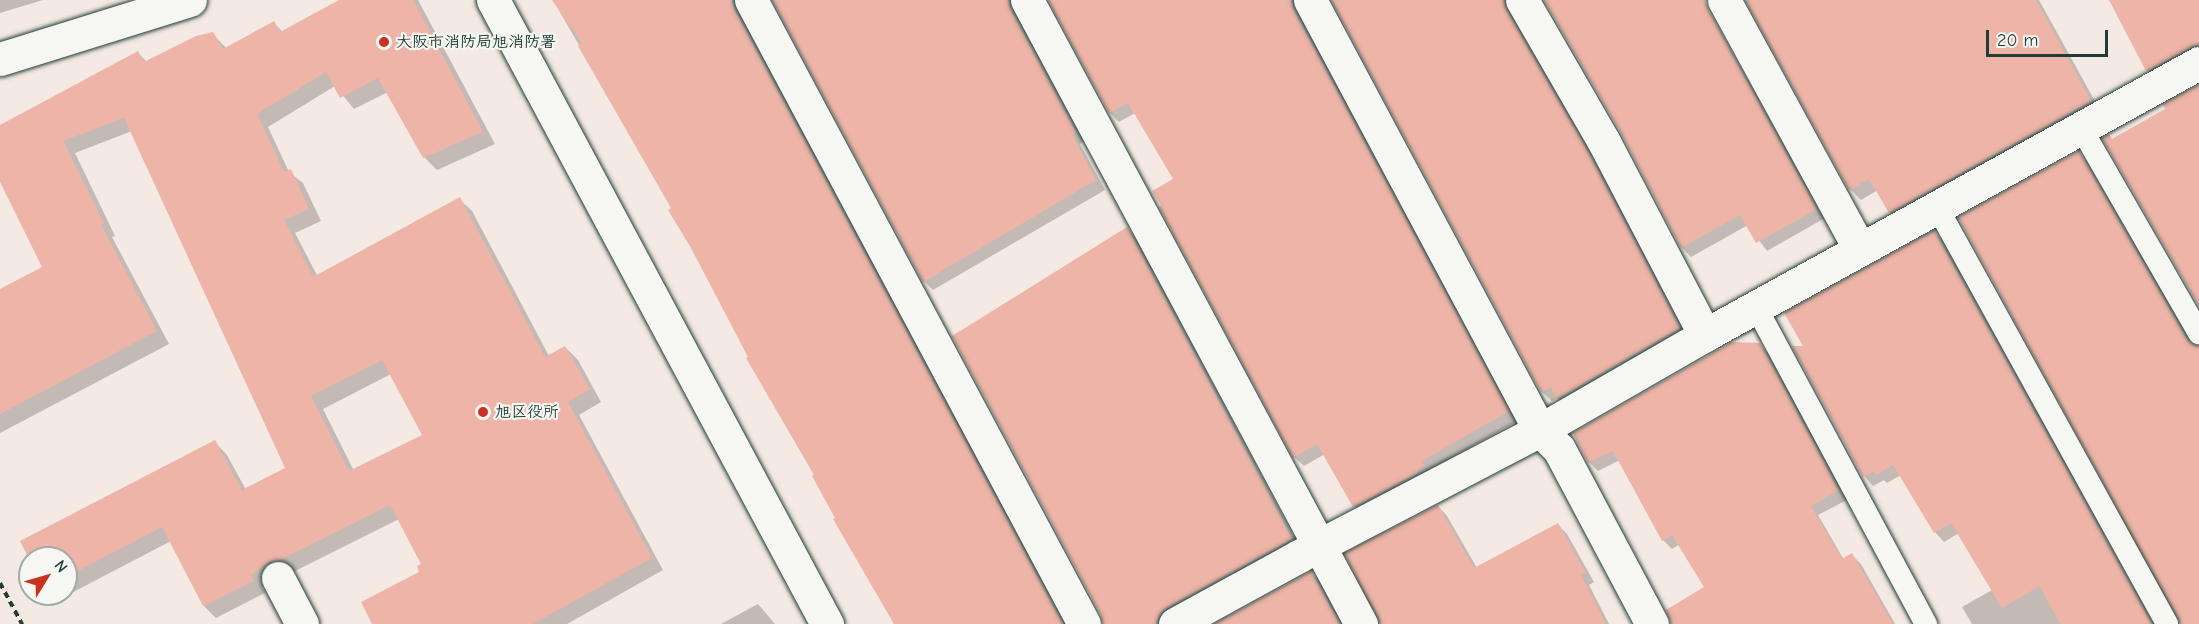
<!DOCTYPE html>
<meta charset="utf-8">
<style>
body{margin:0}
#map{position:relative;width:2199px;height:624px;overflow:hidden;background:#f4e9e3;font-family:"Comic Neue","Klee One",sans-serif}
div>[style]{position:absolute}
.shadow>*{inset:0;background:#0003}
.building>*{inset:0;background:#eeb4a8}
.path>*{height:4px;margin-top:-2px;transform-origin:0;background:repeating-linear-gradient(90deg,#1f3d34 0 6px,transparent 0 10.5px)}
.roads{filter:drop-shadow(0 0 2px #1f3d34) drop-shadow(0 0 2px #1f3d34)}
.service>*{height:22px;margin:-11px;padding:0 11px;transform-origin:11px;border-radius:11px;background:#f6f6f2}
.minor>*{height:33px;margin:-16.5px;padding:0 16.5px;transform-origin:16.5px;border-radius:16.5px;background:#f6f6f2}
.tertiary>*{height:33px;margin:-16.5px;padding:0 16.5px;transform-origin:16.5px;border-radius:16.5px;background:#f6f6f2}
.dots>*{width:16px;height:16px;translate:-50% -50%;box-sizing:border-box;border:3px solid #f6f6f2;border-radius:50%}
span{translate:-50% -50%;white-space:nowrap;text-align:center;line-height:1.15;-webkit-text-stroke:4.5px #f6f6f2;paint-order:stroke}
.poi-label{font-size:16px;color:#1f3d34;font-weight:700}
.left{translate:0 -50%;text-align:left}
.north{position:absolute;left:18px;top:546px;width:60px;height:60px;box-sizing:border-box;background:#f6f6f2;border:2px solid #a0aca6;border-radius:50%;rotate:53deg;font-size:16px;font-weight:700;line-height:24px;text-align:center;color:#1f3d34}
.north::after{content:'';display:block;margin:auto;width:21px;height:27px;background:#c8321e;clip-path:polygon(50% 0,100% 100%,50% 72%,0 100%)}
.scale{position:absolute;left:1986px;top:30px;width:122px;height:27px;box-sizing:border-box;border:3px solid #1f3d34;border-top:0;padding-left:8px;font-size:18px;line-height:21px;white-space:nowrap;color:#1f3d34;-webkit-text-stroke:4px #f6f6f2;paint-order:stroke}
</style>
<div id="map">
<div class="shadow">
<div style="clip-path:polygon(0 0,43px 0,0 13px)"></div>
<div style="clip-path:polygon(evenodd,342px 0,418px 0,495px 144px,437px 170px,424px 157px,388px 92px,354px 109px,335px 86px,268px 127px,289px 172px,303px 183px,321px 221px,295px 233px,318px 277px,459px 199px,472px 211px,549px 356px,565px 347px,578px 360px,601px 402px,579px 415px,663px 570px,567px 624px,373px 624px,421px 572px,423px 565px,399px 519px,293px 572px,282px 574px,262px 587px,265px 593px,216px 618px,204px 606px,171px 541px,58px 600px,52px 594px,66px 594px,66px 558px,30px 558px,215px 442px,227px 455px,246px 490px,287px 469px,132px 131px,75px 153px,115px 236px,112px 237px,169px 344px,0 433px,0 291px,44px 267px,0 179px,0 146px,138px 53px,147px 62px,212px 33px,227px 49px,274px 23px,283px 32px,342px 0,391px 374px,424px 435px,354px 471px,323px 409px,391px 374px)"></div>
<div style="clip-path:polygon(553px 0,744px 0,1066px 624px,895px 624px,673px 208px)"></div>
<div style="clip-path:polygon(774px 0,1020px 0,1084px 141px,1080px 144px,1105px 190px,933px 290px,924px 281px)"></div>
<div style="clip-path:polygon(1050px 0,1303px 0,1517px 421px,1430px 470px,1363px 515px,1354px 506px,1325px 454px,1304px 466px,1294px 457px,1175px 180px,1135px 113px,1119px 122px,1110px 113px)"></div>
<div style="clip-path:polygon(1333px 0,1515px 0,1512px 10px,1515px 20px,1596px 162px,1688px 337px,1567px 407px,1557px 398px,1552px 401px,1542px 392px)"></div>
<div style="clip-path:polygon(1545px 0,1703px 0,1825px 218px,1767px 251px,1748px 225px,1691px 257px,1682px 248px,1622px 133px)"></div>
<div style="clip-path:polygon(1752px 0,2039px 0,2101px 112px,1900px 222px,1890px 212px,1878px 190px,1861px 200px,1850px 189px)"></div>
<div style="clip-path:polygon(2112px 0,2199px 0,2199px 58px,2156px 79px,2147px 70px)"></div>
<div style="clip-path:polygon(2078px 153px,2087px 162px,2193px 345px,2199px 348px,2199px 624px,2180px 624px)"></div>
<div style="clip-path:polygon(1127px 228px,1136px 238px,1300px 548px,1168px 624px,1104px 624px)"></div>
<div style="clip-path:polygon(1934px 232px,1943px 241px,2154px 624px,1972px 624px,1962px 607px,1992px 590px,1959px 533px,1944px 542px,1935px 532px,1901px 475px,1887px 483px,1884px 480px,1873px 486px,1864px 476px,1806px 348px)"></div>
<div style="clip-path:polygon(1760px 345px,1769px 354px,1847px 500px,1818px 515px,1844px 560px,1852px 555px,1861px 564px,1895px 624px,1684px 624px,1706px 588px,1680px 544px,1672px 549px,1663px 540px,1620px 460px,1598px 471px,1589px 462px,1575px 433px)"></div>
<div style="clip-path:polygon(1438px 506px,1447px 516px,1477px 568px,1558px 525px,1567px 534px,1594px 582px,1589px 585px,1609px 624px,1381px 624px)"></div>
<div style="clip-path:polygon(1311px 573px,1320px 582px,1343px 624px,1217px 624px)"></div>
<div style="clip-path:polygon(758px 604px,775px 624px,721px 624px)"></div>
</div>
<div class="building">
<div style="clip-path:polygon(evenodd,339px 0,413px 0,483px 132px,423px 158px,378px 78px,340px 98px,326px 72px,257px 114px,284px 172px,291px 169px,309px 209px,284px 220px,313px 277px,460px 197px,545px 357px,565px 346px,590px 389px,568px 402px,652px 558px,533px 624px,372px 624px,361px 602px,419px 572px,417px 566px,421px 564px,390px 505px,280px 560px,269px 562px,251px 575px,254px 581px,203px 606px,162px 527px,66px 577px,66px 558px,30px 558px,30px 561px,20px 541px,215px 440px,242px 490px,285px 468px,124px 118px,63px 141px,104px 223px,101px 225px,157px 331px,0 414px,0 289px,42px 267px,0 182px,0 125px,138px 51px,144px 62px,196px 36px,213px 32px,223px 49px,274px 21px,280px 32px,339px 0,382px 360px,422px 435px,349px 471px,311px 396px,382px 360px)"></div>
<div style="clip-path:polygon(552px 0,732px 0,734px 9px,1063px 624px,894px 624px,833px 519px,835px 518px,812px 476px,814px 475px,746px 358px,748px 357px,691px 248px,668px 210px,671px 208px,578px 46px,582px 43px)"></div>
<div style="clip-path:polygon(772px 0,1008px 0,1010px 9px,1076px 132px,1072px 134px,1096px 180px,923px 282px)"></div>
<div style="clip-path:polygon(1048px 0,1291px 0,1293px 9px,1509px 411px,1422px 461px,1425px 465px,1418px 469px,1419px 472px,1353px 507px,1317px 444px,1293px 458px,1159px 207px,1161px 205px,1152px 191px,1173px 179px,1128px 103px,1109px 113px)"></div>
<div style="clip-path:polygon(1331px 0,1503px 0,1506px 9px,1588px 151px,1680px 328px,1556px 399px,1551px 387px,1541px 392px)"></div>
<div style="clip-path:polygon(1544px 0,1705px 0,1708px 9px,1817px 209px,1756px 243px,1740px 215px,1681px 248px,1621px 133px)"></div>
<div style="clip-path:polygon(1745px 0,2036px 0,2091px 101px,1889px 213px,1869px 179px,1849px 190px)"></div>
<div style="clip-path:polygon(2109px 0,2199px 0,2199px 44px,2146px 71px)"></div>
<div style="clip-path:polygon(2199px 84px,2199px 306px,2102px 138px,2109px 134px,2112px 139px,2165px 109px,2163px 104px)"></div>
<div style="clip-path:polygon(2079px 151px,2187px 340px,2199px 346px,2199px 624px,2180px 624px,1958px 217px)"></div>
<div style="clip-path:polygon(1127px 227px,1292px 539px,1166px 608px,1159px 615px,1156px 624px,1103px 624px,1101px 615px,952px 336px)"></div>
<div style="clip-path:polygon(1934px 230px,2152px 624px,2060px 624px,2040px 586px,2002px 608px,1951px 523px,1934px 533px,1893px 465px,1876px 475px,1874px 471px,1863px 477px,1792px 346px,1803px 346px,1784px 313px)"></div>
<div style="clip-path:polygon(1732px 342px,1760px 343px,1839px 490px,1811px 506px,1842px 559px,1852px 553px,1893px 624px,1671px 624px,1666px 610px,1704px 587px,1672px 535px,1662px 541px,1613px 451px,1588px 463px,1573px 433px)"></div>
<div style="clip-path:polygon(1438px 505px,1474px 568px,1558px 523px,1586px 573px,1581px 575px,1606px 624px,1380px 624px,1344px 553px)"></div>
<div style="clip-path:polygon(1311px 571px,1340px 624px,1214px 624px,1308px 573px)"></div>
</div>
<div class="path">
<div style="left:0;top:583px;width:47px;rotate:61.8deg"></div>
</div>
<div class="roads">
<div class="service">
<div style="left:2081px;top:128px;width:237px;rotate:60.1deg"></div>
<div style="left:1937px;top:207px;width:476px;rotate:61.1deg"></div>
<div style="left:1756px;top:307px;width:360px;rotate:61.8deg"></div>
</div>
<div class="minor">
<div style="left:751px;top:0;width:707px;rotate:61.91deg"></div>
<div style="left:1027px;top:0;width:708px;rotate:61.84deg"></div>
<div style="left:1310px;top:0;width:488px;rotate:61.9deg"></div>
<div style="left:1540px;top:430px;width:27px;rotate:45deg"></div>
<div style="left:1559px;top:449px;width:198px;rotate:62deg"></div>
<div style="left:1522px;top:0;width:164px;rotate:60deg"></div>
<div style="left:1604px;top:142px;width:218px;rotate:62.4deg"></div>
<div style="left:1724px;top:0;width:284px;rotate:61.4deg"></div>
<div style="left:0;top:59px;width:199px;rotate:-17.3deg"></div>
<div style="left:278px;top:578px;width:52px;rotate:62.4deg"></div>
<div style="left:1175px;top:624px;width:141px;rotate:-28.7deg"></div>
<div style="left:1299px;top:556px;width:272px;rotate:-27.6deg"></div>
<div style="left:1540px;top:430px;width:190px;rotate:-29.9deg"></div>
<div style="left:1705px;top:335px;width:564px;rotate:-28.84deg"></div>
</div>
<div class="tertiary">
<div style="left:493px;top:0;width:708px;rotate:61.84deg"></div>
</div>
</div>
<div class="dots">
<div style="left:384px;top:42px;background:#c8321e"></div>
<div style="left:483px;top:412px;background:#c8321e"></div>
</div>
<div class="poi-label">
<span class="left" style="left:396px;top:42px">大阪市消防局旭消防署</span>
<span class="left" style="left:495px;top:412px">旭区役所</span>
</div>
<div class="north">N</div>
<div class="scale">20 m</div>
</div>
